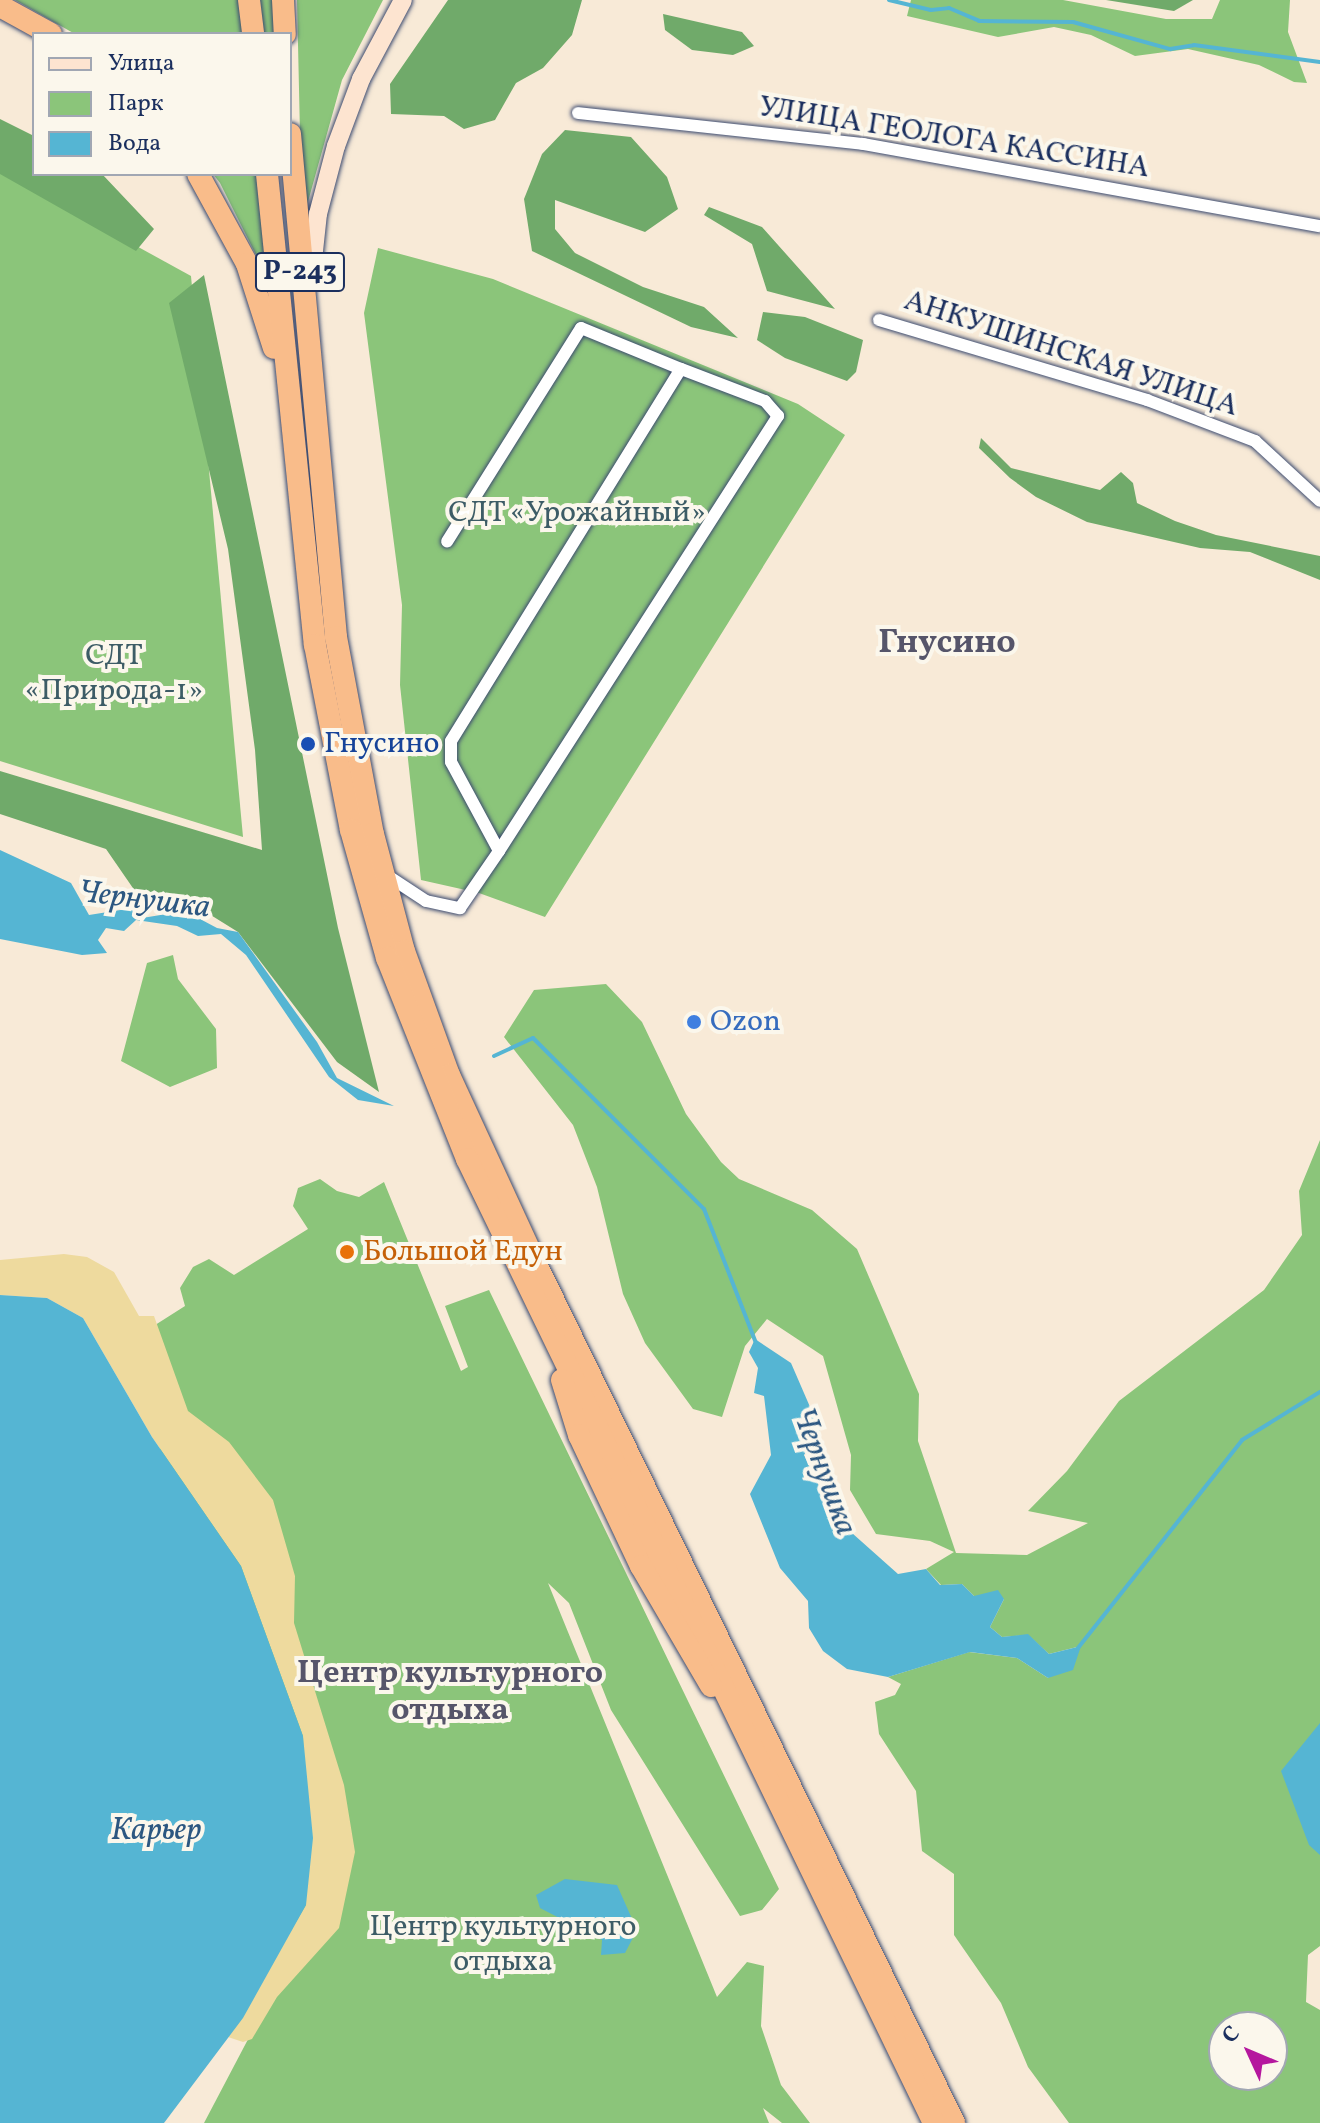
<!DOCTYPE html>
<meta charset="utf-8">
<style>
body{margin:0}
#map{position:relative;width:1320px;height:2123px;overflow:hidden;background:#f8ead7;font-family:Vollkorn,serif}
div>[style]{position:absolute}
.green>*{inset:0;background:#8bc57a}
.forest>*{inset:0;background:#70aa6a}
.sand>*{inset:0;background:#eeda9e}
.water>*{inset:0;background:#55b5d3}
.stream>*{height:4px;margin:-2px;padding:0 2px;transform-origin:2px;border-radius:2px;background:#55b5d3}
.roads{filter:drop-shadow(0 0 2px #3c4b70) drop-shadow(0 0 2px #3c4b70)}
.street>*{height:12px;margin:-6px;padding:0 6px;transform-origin:6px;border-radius:6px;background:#fff}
.secondary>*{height:18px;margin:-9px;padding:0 9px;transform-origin:9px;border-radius:9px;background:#fde4d0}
.highway>*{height:22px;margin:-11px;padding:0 11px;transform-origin:11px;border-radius:11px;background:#f9bc8a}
.dots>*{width:22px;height:22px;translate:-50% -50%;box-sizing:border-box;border:4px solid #fbf7ec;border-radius:50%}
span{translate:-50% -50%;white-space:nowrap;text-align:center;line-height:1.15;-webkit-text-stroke:8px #fbf7ec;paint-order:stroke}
.shield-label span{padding:2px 6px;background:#fbf7ec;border:2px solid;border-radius:6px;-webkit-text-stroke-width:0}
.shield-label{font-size:28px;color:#1b2f5e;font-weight:700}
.street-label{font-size:30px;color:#1b2f5e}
.park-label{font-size:30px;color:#3d5c66}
.transit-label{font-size:30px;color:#164399}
.left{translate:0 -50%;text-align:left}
.shop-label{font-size:30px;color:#366cbe}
.food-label{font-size:30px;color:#c56008}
.water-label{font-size:32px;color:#2c5781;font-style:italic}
.neighbourhood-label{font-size:32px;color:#56556a;font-weight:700}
.quarter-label{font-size:34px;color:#56556a;font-weight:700}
.legend{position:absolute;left:32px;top:32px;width:260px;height:144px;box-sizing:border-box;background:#fbf7ec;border:2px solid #a1a7b3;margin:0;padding:10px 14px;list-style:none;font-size:24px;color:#1b2f5e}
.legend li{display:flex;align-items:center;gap:16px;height:40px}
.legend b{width:40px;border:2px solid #a1a7b3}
.north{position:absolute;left:1208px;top:2011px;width:80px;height:80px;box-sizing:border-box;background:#fbf7ec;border:2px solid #a1a7b3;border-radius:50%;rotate:314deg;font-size:22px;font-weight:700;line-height:32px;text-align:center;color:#1b2f5e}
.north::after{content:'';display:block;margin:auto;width:28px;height:36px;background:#b5179e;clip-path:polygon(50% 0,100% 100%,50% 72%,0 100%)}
</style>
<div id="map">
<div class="green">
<div style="clip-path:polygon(15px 0,239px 0,243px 34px,75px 34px)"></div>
<div style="clip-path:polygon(257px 0,274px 0,276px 34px,261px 34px)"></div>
<div style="clip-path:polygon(297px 0,383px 0,342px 80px,302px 223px)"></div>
<div style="clip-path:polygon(911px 0,1063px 0,1166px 19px,1212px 19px,1220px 0,1290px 0,1288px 32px,1307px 83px,1294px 82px,1259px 65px,1188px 49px,1135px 56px,1091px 35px,1054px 27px,998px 37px,907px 16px)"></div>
<div style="clip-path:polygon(0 171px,191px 276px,243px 837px,0 761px)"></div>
<div style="clip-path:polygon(213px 174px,258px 174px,268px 279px,220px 183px)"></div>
<div style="clip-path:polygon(378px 248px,493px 279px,798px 404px,845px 435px,545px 917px,479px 893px,421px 880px,400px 685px,402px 605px,364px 313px)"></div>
<div style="clip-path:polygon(173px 955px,178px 979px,216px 1029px,217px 1068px,170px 1087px,121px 1061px,147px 963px)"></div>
<div style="clip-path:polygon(evenodd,606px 984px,642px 1022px,686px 1114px,721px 1162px,739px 1179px,812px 1210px,857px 1249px,919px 1394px,918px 1441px,956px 1553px,1027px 1555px,1088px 1523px,1028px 1511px,1067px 1471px,1119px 1401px,1264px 1290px,1302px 1235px,1299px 1191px,1320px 1140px,1320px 1946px,1308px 1955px,1306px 2002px,1320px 2010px,1320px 2123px,1069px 2123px,1028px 2067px,1001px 2003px,954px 1935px,954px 1874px,922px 1851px,916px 1791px,879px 1734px,875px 1702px,895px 1695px,901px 1684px,888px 1677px,969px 1652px,1017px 1658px,1048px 1678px,1081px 1646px,1049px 1654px,1028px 1635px,1002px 1637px,990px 1627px,1004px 1599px,974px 1596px,962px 1584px,941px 1585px,926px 1569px,954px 1552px,930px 1541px,876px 1534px,850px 1490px,851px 1455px,823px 1356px,767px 1319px,745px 1346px,722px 1417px,693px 1409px,645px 1343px,623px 1294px,597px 1187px,573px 1125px,504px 1037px,534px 990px,606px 984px,1224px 2027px,1272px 2027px,1272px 2075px,1224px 2075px,1224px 2027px)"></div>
<div style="clip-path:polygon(320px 1179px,337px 1191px,359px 1197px,384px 1182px,461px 1371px,468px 1367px,445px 1306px,489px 1290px,779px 1889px,762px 1910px,740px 1916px,611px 1710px,569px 1603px,548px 1583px,717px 1997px,747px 1962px,764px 1966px,761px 2026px,781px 2085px,810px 2123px,782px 2123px,763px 2108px,769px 2123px,204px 2123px,255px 2026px,141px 1334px,185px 1306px,180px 1288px,193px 1267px,209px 1259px,234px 1275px,308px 1229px,293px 1206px,298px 1188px)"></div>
</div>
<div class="forest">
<div style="clip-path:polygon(448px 0,582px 0,572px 35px,543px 68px,516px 83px,495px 120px,464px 129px,444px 116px,391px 114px,390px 84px)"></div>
<div style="clip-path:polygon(1106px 0,1193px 0,1174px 11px)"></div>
<div style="clip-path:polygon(663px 14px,742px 32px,754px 46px,733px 55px,692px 50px,665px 30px)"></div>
<div style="clip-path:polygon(0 119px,34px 136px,34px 174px,102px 174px,154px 229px,136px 251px,0 174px)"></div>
<div style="clip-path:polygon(565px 130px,631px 137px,667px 177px,678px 209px,645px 232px,555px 200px,555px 229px,575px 253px,643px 287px,704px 307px,738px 338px,691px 327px,532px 251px,524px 199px,542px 154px)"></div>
<div style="clip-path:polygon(709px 207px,762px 227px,835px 309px,767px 291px,752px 244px,704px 215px)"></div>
<div style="clip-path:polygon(204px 275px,338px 928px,379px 1092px,337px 1062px,238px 932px,193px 904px,146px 907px,106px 849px,0 814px,0 771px,262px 850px,255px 750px,228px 549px,169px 303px)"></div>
<div style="clip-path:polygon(763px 312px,805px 317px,863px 340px,856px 372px,847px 381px,785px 358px,757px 340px)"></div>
<div style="clip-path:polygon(981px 438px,1011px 468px,1100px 490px,1121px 472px,1133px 483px,1137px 503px,1175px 521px,1216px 535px,1320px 556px,1320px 580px,1250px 552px,1200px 548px,1087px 522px,1036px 497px,1010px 478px,979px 448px)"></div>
</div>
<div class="sand">
<div style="clip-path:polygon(64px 1254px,87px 1257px,114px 1272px,139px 1316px,154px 1316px,188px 1411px,229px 1442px,273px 1500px,295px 1576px,294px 1623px,344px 1785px,355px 1852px,339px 1928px,277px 1997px,252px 2039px,243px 2042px,228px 2037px,306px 1905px,303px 1736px,241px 1566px,152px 1437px,83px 1318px,47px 1298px,0 1295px,0 1260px)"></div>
</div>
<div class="water">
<div style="clip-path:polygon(0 850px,71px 883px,89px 915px,133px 908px,136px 919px,185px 911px,217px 928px,238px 932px,317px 1042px,337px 1078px,394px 1106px,358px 1100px,329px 1077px,246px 955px,221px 934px,198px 936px,177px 926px,136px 920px,124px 931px,106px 928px,98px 940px,107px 953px,82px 955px,0 939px)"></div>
<div style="clip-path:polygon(0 1295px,47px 1298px,83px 1318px,152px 1437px,241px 1566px,303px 1736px,313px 1838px,306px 1905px,243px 2018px,164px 2123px,0 2123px)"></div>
<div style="clip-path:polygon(755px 1339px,791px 1363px,820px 1430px,804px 1455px,834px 1517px,898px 1574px,926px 1569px,940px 1585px,962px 1584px,974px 1596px,998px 1590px,1004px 1599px,990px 1627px,1002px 1637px,1028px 1634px,1049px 1654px,1081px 1646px,1073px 1670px,1048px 1678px,1017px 1658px,970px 1652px,888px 1677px,847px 1669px,823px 1651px,809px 1628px,808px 1601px,780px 1568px,750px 1494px,771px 1455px,764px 1396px,754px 1393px,758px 1368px,749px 1352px)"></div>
<div style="clip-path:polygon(1320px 1723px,1320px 1855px,1309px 1845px,1281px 1771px)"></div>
<div style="clip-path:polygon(565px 1879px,617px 1885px,637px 1930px,625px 1953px,601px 1955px,602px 1940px,540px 1908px,536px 1895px)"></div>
</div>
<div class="stream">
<div style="left:889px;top:0;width:43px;rotate:13.4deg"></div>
<div style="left:931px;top:10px;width:18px;rotate:-6deg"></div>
<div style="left:949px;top:8px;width:33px;rotate:23deg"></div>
<div style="left:979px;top:21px;width:94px;rotate:0.6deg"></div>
<div style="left:1073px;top:22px;width:101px;rotate:15.6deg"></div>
<div style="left:1170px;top:49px;width:24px;rotate:-9deg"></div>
<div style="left:1194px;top:45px;width:127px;rotate:7.7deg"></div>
<div style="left:494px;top:1056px;width:43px;rotate:-24.8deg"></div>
<div style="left:533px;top:1038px;width:242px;rotate:45deg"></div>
<div style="left:704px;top:1209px;width:144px;rotate:68.8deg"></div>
<div style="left:1078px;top:1648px;width:265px;rotate:-51.7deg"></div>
<div style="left:1242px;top:1440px;width:92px;rotate:-31.6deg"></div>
</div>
<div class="roads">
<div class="street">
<div style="left:578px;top:113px;width:287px;rotate:6.2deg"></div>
<div style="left:863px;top:144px;width:464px;rotate:10.2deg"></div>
<div style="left:879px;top:320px;width:280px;rotate:16.6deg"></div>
<div style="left:1147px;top:400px;width:116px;rotate:20.8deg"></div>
<div style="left:1255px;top:441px;width:88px;rotate:42.7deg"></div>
<div style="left:499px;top:851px;width:517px;rotate:-57.32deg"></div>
<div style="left:778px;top:416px;width:20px;rotate:-131deg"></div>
<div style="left:765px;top:401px;width:90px;rotate:-159.1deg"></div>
<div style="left:388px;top:876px;width:45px;rotate:33.3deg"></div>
<div style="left:426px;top:901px;width:35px;rotate:12deg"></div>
<div style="left:460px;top:908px;width:69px;rotate:-55.6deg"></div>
<div style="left:499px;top:851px;width:101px;rotate:-118.3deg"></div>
<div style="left:451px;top:762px;width:21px;rotate:-90deg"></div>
<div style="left:451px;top:741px;width:437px;rotate:-58.3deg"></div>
<div style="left:681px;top:369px;width:108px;rotate:-157.7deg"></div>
<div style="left:581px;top:328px;width:252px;rotate:122.1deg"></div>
</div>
<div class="secondary">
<div style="left:311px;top:279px;width:65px;rotate:-83.9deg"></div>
<div style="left:318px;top:214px;width:70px;rotate:-75.2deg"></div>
<div style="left:336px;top:146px;width:72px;rotate:-69.5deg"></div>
<div style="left:361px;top:79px;width:89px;rotate:-62deg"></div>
</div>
<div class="highway">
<div style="left:249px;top:0;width:34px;rotate:83deg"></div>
<div style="left:283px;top:0;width:34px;rotate:87deg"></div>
<div style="left:0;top:6px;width:58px;rotate:28.8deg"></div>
<div style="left:290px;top:134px;width:505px;rotate:84.77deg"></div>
<div style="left:336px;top:637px;width:200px;rotate:79.4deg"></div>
<div style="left:373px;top:834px;width:121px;rotate:75.2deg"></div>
<div style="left:404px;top:951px;width:132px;rotate:70.1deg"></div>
<div style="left:449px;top:1075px;width:206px;rotate:65.3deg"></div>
<div style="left:535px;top:1262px;width:958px;rotate:64.05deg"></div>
<div style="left:198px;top:174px;width:102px;rotate:61.4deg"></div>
<div style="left:247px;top:264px;width:88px;rotate:72.2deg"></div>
<div style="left:267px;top:174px;width:473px;rotate:84.2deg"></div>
<div style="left:315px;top:645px;width:188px;rotate:79deg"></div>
<div style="left:351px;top:830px;width:133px;rotate:74.3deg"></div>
<div style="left:387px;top:958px;width:216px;rotate:68.3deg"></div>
<div style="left:467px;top:1159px;width:1071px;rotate:64.15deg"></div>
<div style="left:562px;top:1380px;width:58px;rotate:72.8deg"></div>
<div style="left:579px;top:1435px;width:145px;rotate:64.7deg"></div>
<div style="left:641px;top:1566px;width:139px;rotate:59.7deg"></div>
</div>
</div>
<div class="dots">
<div style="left:308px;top:744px;background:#1a4fb4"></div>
<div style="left:694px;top:1022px;background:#3f7fe0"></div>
<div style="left:347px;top:1252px;background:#e8710a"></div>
</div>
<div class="shield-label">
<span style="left:300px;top:272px">Р-243</span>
</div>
<div class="street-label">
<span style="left:954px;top:138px;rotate:9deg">УЛИЦА ГЕОЛОГА КАССИНА</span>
<span style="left:1071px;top:354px;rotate:18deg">АНКУШИНСКАЯ УЛИЦА</span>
</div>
<div class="park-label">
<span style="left:577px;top:513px">СДТ «Урожайный»</span>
<span style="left:114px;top:673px">СДТ<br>«Природа-1»</span>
<span style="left:503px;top:1944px">Центр культурного<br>отдыха</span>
</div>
<div class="transit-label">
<span class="left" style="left:324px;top:744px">Гнусино</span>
</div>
<div class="shop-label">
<span class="left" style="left:710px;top:1022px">Ozon</span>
</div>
<div class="food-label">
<span class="left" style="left:363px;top:1252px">Большой Едун</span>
</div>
<div class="water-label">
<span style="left:144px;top:901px;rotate:7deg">Чернушка</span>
<span style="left:823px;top:1472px;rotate:70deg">Чернушка</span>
<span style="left:156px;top:1831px">Карьер</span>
</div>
<div class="neighbourhood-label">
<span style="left:450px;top:1693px">Центр культурного<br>отдыха</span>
</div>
<div class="quarter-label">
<span style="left:947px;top:644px">Гнусино</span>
</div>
<ul class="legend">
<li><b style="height:10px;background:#fde4d0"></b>Улица</li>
<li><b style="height:22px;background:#8bc57a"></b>Парк</li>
<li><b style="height:22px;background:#55b5d3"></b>Вода</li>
</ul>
<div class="north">С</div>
</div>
